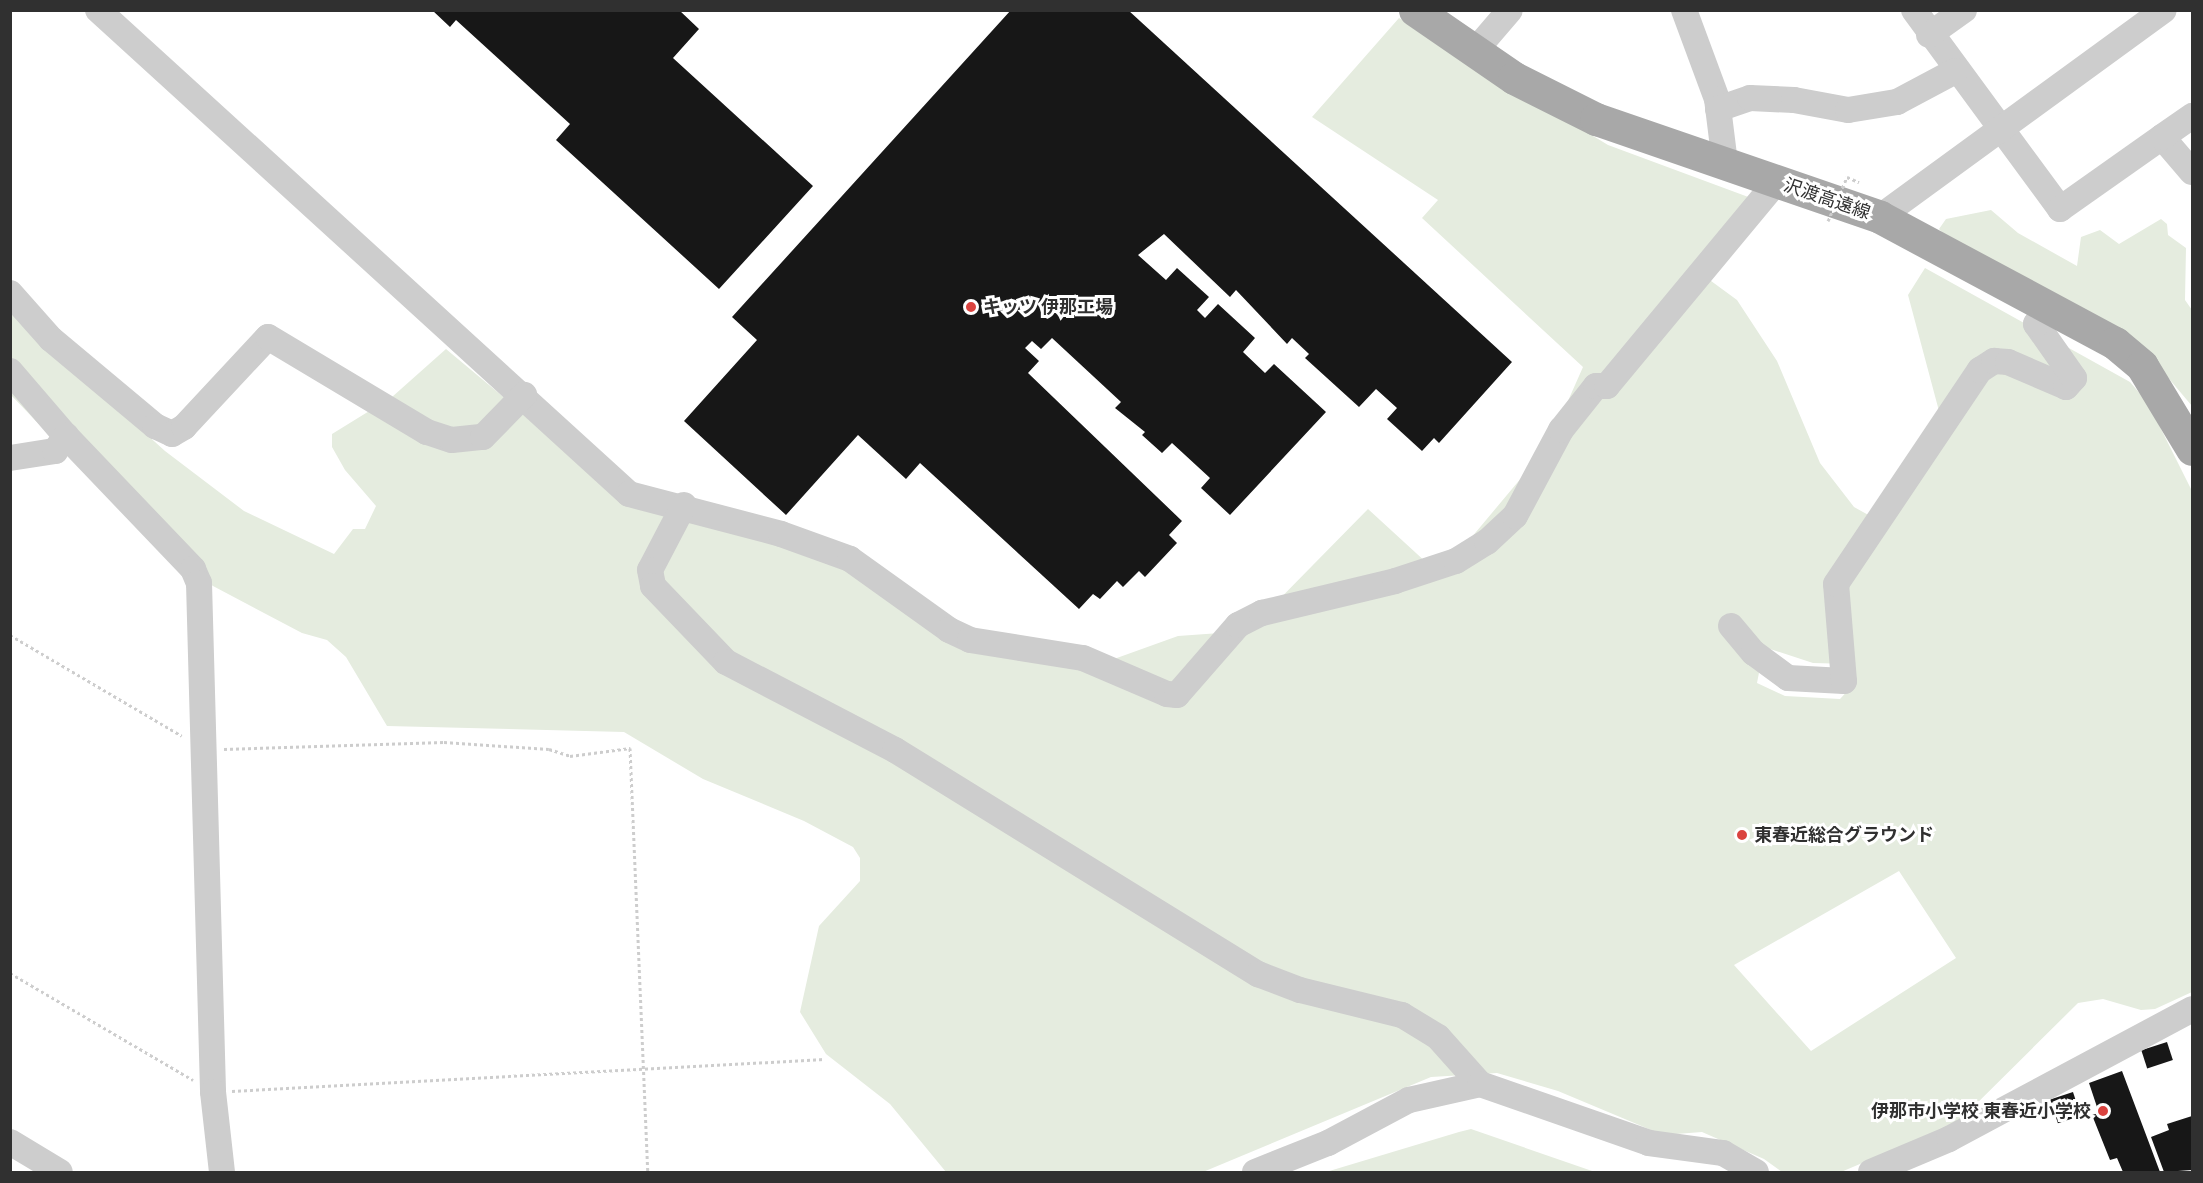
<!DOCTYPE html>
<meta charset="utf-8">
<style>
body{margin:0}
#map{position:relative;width:2203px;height:1183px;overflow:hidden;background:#fff;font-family:"Titillium Web","Noto Sans JP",sans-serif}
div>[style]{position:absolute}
.green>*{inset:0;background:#e5ecdf}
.building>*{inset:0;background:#171717;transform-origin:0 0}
.path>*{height:3px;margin-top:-1.5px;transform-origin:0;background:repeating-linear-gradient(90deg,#cdcdcd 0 3px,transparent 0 6px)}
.minor>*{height:26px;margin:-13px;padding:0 13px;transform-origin:13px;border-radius:13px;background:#cdcdcd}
.major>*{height:33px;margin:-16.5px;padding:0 16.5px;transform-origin:16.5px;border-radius:16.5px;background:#a8a8a8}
.path-bridge>*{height:3px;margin-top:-1.5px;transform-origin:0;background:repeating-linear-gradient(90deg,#cdcdcd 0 3px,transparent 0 6px)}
.dots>*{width:16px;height:16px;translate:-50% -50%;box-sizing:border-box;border:3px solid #fff;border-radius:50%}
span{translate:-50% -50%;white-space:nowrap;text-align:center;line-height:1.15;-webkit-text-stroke:6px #fff;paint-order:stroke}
.street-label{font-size:18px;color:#303030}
.poi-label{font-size:18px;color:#303030;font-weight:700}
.left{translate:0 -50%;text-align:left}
.right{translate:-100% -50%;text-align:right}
.frame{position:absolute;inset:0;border:12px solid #303030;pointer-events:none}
</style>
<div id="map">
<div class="green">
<div style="clip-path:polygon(evenodd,1399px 18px,1608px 145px,1751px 198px,1692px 267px,1737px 300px,1777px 361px,1820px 463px,1854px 507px,1881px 522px,1947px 441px,1908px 295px,1925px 268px,2130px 382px,2148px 403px,2192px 491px,2192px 992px,2155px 1009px,2141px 1010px,2103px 999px,2078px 1003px,1957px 1123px,1841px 1172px,1782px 1172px,1764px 1159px,1702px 1132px,1663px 1135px,1558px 1091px,1497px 1073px,1431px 1077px,1203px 1172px,946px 1172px,890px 1104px,826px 1054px,800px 1012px,819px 926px,860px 881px,860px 858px,853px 847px,804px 821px,703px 779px,624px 732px,387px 726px,346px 657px,327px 640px,302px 633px,213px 586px,142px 532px,11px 395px,10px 311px,165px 451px,244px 511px,334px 554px,353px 529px,365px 529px,376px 506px,345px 470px,332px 447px,332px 434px,392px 397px,446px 349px,628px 501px,841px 562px,904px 604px,1089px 668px,1178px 636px,1248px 631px,1368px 509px,1440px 575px,1548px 446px,1583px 367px,1422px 218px,1438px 200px,1312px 117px,1399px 18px,1764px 647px,1813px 663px,1851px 664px,1852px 686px,1840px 699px,1785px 696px,1757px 683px,1764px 647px,1399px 18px,1899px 871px,1956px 958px,1811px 1051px,1734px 965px,1899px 871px)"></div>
<div style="clip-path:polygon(1991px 210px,2018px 233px,2077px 266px,2081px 237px,2100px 230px,2119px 244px,2161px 219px,2167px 224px,2168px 235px,2186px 248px,2185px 300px,2192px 310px,2192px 406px,2144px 349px,1953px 244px,1939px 229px,1946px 219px)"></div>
<div style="clip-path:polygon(1471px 1129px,1595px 1172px,1326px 1172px,1459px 1132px)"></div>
</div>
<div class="building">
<div style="clip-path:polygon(432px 10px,679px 10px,699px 29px,673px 58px,813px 186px,719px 289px,556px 140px,570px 124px,456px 20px,450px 27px)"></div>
<div style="clip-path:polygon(1011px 10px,1128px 10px,1512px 362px,1439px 443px,1434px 438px,1422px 451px,1387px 419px,1397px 408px,1376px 389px,1359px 407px,1305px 358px,1309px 354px,1292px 338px,1287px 344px,1236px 290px,1230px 297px,1164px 234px,1138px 255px,1166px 280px,1177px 268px,1209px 297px,1197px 310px,1205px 318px,1218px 304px,1255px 338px,1243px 352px,1265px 373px,1274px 364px,1326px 412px,1230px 515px,1201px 488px,1210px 478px,1172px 443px,1162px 453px,1142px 435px,1145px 432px,1115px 408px,1121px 402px,1052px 338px,1041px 349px,1032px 341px,1025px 348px,1039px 361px,1028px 373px,1182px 521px,1169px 535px,1177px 543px,1145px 577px,1139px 571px,1123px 587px,1117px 581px,1100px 599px,1093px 594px,1079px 609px,920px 463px,906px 479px,858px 435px,786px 515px,684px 421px,757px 340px,732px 317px)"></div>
<div style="left:2167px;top:1042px;width:19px;height:27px;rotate:72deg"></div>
<div style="clip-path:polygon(2122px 1071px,2160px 1172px,2123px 1172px,2117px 1158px,2110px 1160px,2092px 1115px,2099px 1113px,2089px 1083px)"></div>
<div style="left:2073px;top:1092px;width:25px;height:24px;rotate:72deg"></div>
<div style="clip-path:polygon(2192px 1116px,2192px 1170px,2164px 1172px,2151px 1137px,2169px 1130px,2167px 1124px)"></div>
</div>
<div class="path">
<div style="left:1847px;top:177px;width:13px;rotate:23deg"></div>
<div style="left:10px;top:635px;width:199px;rotate:30.4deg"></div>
<div style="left:224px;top:749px;width:220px;rotate:-1.8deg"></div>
<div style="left:444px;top:742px;width:105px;rotate:3.8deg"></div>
<div style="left:549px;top:749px;width:22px;rotate:18deg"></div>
<div style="left:570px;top:756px;width:61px;rotate:-7.6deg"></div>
<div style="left:630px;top:748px;width:424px;rotate:87.6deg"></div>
<div style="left:10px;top:973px;width:212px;rotate:30.3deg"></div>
<div style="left:232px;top:1091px;width:593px;rotate:-3.09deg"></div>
</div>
<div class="minor">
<div style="left:98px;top:10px;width:718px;rotate:42.35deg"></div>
<div style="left:629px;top:494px;width:157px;rotate:14.7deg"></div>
<div style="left:781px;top:534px;width:73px;rotate:19.9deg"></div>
<div style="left:850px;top:559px;width:122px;rotate:35.6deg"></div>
<div style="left:949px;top:630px;width:23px;rotate:25deg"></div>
<div style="left:970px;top:640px;width:114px;rotate:9.1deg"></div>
<div style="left:1083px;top:658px;width:91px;rotate:23.2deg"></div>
<div style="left:1167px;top:694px;width:10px;rotate:6deg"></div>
<div style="left:1177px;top:695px;width:93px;rotate:-48.9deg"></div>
<div style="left:1238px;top:625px;width:27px;rotate:-27deg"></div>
<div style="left:1262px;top:613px;width:137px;rotate:-13.5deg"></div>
<div style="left:1395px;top:581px;width:64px;rotate:-18.2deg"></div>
<div style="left:1456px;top:561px;width:36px;rotate:-32deg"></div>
<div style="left:1487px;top:542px;width:38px;rotate:-43deg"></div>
<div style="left:1515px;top:516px;width:98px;rotate:-61.9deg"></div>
<div style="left:1561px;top:430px;width:56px;rotate:-51.5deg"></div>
<div style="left:1596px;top:386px;width:11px"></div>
<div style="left:1607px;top:386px;width:266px;rotate:-50.3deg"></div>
<div style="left:1684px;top:10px;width:95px;rotate:69.7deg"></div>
<div style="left:1717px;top:99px;width:64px;rotate:82.9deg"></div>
<div style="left:1914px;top:10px;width:247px;rotate:53.7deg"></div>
<div style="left:2060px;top:209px;width:125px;rotate:-35.2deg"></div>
<div style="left:2162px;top:137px;width:46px;rotate:49.4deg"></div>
<div style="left:1929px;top:35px;width:43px;rotate:-35.5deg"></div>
<div style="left:1474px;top:52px;width:55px;rotate:-49.4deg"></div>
<div style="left:1718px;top:109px;width:34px;rotate:-19deg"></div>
<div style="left:1750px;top:98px;width:44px;rotate:2.6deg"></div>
<div style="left:1794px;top:100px;width:55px;rotate:10.5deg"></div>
<div style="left:1848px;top:110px;width:50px;rotate:-9.3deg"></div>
<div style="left:1897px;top:102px;width:66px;rotate:-28.1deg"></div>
<div style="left:2162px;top:137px;width:37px;rotate:-35deg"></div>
<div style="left:1880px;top:217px;width:351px;rotate:-36.1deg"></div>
<div style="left:10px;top:293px;width:62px;rotate:48.3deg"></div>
<div style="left:51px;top:339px;width:136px;rotate:39.9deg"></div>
<div style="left:155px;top:426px;width:19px;rotate:25deg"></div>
<div style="left:172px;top:434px;width:14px;rotate:-30deg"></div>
<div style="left:184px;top:427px;width:123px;rotate:-47deg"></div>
<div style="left:268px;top:337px;width:185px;rotate:30.9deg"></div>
<div style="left:427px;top:432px;width:26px;rotate:18deg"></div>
<div style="left:452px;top:440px;width:31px;rotate:-6deg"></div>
<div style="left:483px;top:437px;width:59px;rotate:-45.7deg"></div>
<div style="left:10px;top:371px;width:86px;rotate:49.3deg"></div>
<div style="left:66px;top:436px;width:184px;rotate:46.3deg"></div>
<div style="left:193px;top:569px;width:15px;rotate:67deg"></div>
<div style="left:199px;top:583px;width:509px;rotate:88.42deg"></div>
<div style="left:213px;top:1092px;width:81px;rotate:83.6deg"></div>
<div style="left:10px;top:458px;width:46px;rotate:-8.8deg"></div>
<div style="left:55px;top:451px;width:19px;rotate:-54deg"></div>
<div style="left:684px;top:505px;width:73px;rotate:117.6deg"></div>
<div style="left:650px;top:570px;width:16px;rotate:79deg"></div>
<div style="left:653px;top:586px;width:105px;rotate:46.2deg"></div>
<div style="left:726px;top:662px;width:191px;rotate:27.5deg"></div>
<div style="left:895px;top:750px;width:427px;rotate:31.7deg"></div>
<div style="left:1258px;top:974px;width:45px;rotate:20.9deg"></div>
<div style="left:1300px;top:990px;width:105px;rotate:13.8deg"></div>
<div style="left:1402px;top:1015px;width:42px;rotate:31.4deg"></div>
<div style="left:1438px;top:1037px;width:63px;rotate:48.2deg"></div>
<div style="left:1731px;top:626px;width:35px;rotate:50deg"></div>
<div style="left:1754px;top:653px;width:42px;rotate:36.3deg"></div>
<div style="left:1788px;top:678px;width:56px;rotate:3.1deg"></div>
<div style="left:1844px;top:681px;width:97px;rotate:-94.7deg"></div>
<div style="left:1836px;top:584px;width:258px;rotate:-56.1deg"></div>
<div style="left:1980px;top:370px;width:17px;rotate:-33deg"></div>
<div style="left:1994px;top:361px;width:14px;rotate:4deg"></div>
<div style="left:2008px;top:362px;width:63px;rotate:23.3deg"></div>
<div style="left:2066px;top:387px;width:12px;rotate:-48deg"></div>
<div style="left:2074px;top:378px;width:66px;rotate:-125.1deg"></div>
<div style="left:2036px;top:324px;width:19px;rotate:-58deg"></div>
<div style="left:10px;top:1142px;width:58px;rotate:31deg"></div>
<div style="left:1255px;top:1172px;width:79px;rotate:-21.7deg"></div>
<div style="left:1328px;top:1143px;width:92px;rotate:-28deg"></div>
<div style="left:1409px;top:1100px;width:73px;rotate:-12.7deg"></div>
<div style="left:1480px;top:1084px;width:179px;rotate:19.2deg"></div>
<div style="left:1649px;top:1143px;width:75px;rotate:7.7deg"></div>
<div style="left:1723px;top:1153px;width:38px;rotate:30deg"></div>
<div style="left:1871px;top:1172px;width:85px;rotate:-22.9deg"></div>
<div style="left:1949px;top:1139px;width:276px;rotate:-28.1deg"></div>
</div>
<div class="major">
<div style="left:1415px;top:10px;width:120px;rotate:34.5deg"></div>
<div style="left:1514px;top:78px;width:92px;rotate:26.6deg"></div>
<div style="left:1596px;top:119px;width:300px;rotate:19deg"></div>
<div style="left:1880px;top:217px;width:267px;rotate:28.2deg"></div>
<div style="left:2115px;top:343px;width:35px;rotate:40deg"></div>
<div style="left:2142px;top:366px;width:97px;rotate:58.9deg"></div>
</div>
<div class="path-bridge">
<div style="left:1828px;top:221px;width:48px;rotate:-66.6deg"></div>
</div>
<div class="dots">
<div style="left:971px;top:307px;background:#da433f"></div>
<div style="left:1742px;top:835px;background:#da433f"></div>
<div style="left:2103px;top:1111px;background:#da433f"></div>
</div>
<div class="street-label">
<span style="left:1827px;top:199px;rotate:19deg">沢渡高遠線</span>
</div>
<div class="poi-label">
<span class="left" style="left:983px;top:307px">キッツ 伊那工場</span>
<span class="left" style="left:1754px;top:835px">東春近総合グラウンド</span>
<span class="right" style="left:2091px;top:1111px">伊那市小学校 東春近小学校</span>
</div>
<div class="frame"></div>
</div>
